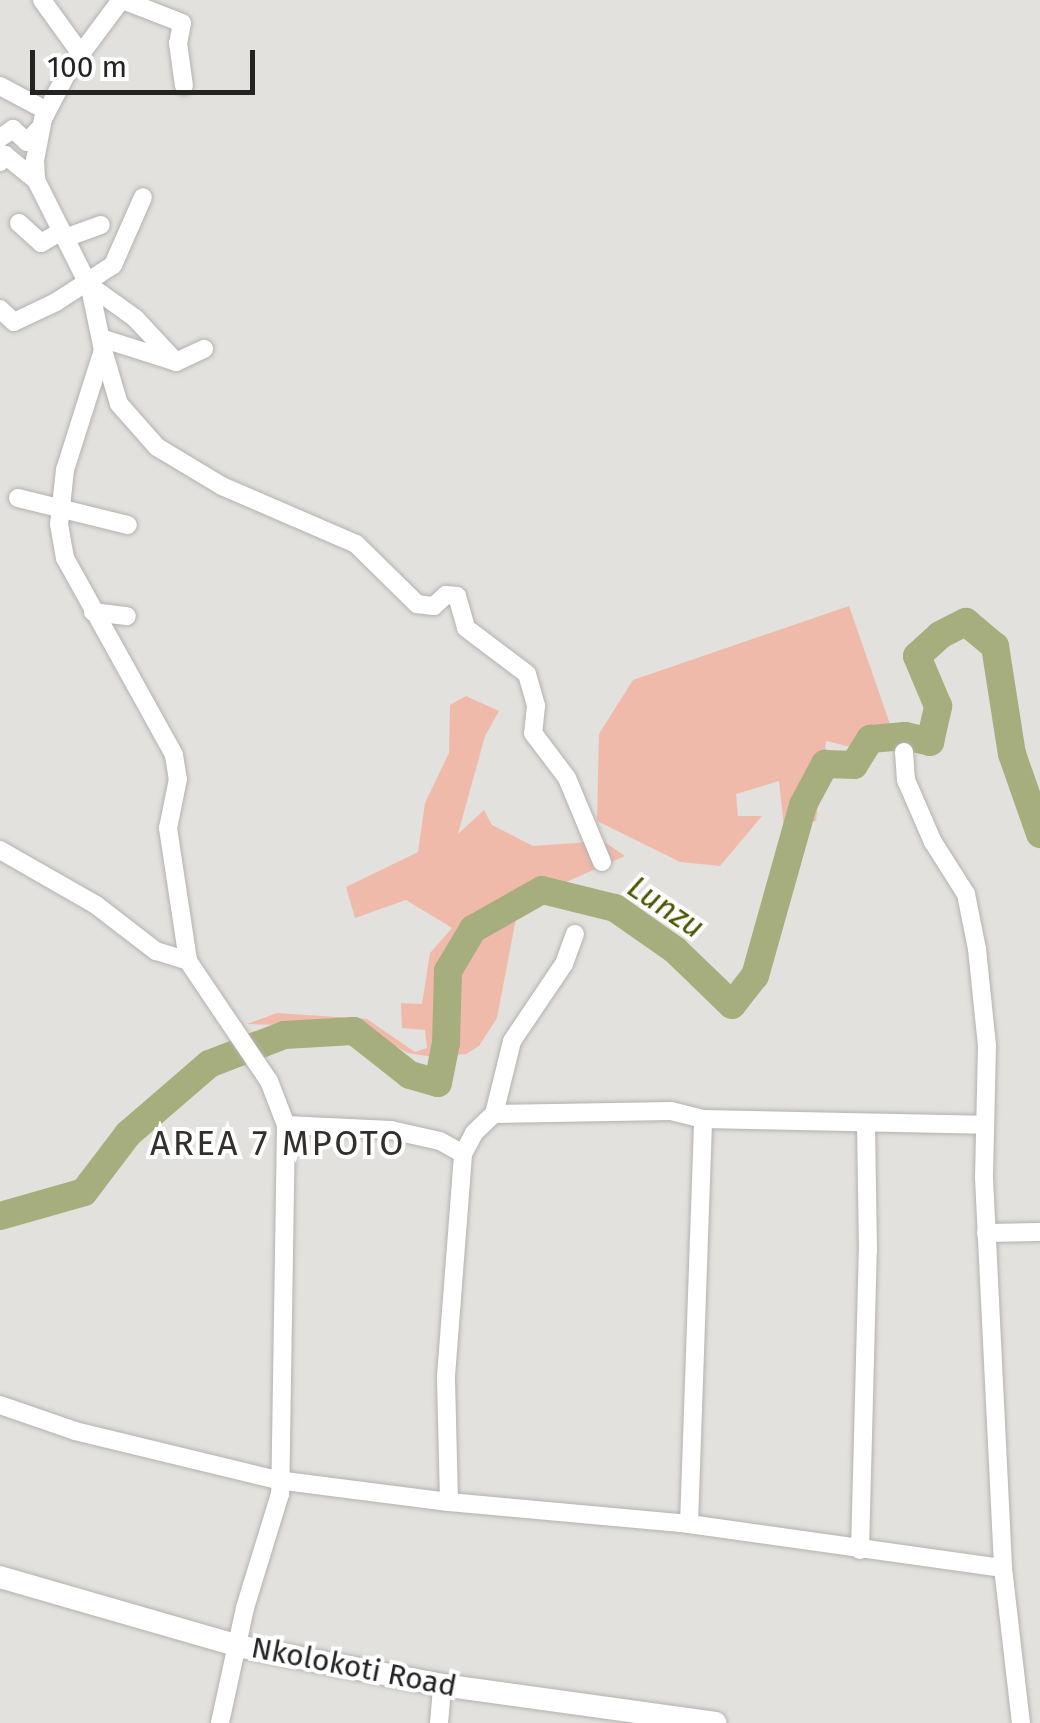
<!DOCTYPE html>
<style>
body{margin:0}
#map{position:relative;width:1040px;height:1723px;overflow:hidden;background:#e3e1de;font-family:"Fira Sans",sans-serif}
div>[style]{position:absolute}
.green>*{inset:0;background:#f0baab}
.river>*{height:28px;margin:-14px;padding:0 14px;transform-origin:14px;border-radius:14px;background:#a7ae7d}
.roads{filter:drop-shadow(0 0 2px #b4b1ae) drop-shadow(0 0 2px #b4b1ae)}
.minor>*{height:18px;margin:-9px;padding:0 9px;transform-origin:9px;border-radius:9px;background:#fff}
.major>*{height:22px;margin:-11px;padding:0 11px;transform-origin:11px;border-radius:11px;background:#fff}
span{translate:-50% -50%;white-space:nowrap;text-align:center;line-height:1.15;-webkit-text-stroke:8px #fff;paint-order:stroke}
.street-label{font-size:30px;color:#242322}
.water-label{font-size:32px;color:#4e5500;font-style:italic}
.quarter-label{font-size:35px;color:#32302d;letter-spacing:2.5px}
.scale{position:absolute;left:30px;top:50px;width:225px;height:45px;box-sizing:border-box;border:5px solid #242322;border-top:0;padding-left:12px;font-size:30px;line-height:35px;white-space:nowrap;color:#242322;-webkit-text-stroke:8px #fff;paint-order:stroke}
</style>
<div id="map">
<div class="green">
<div style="clip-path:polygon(849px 606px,890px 724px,863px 750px,826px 741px,816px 821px,784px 828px,779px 781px,736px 794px,738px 816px,762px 816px,720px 866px,680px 862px,597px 821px,599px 734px,633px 680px)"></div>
<div style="clip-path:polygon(466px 696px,499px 711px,485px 736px,458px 834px,484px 810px,492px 825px,533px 846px,603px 841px,625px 856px,519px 903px,497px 1018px,479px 1046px,466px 1054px,433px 1057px,408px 1053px,363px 1028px,247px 1024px,277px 1013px,367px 1019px,415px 1052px,427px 1048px,425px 1030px,402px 1028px,401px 1003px,422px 1004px,430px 953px,452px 928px,406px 900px,355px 918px,346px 887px,418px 852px,425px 803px,449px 753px,450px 705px)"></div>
</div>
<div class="river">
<div style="left:0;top:1216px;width:87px;rotate:-15.9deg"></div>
<div style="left:84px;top:1192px;width:73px;rotate:-52.8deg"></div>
<div style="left:128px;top:1134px;width:107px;rotate:-40.8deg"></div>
<div style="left:209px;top:1064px;width:80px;rotate:-21.1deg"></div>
<div style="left:284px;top:1035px;width:70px;rotate:-3.3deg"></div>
<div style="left:354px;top:1031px;width:71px;rotate:38.2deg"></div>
<div style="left:410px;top:1075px;width:29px;rotate:16deg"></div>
<div style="left:438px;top:1083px;width:41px;rotate:-78.7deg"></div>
<div style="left:446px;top:1043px;width:72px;rotate:-88.4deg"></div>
<div style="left:448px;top:971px;width:49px;rotate:-59.2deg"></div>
<div style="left:473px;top:929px;width:79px;rotate:-29.5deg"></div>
<div style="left:542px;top:890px;width:75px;rotate:13.9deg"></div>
<div style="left:615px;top:908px;width:73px;rotate:35deg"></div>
<div style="left:675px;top:950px;width:79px;rotate:44deg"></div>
<div style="left:732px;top:1005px;width:37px;rotate:-52deg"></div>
<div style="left:755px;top:976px;width:178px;rotate:-74.3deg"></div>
<div style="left:803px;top:805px;width:47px;rotate:-61.8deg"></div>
<div style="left:825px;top:764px;width:29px;rotate:2deg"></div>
<div style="left:854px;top:765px;width:31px;rotate:-58deg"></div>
<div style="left:870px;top:739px;width:35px;rotate:-5deg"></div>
<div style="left:905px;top:736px;width:26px;rotate:13deg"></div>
<div style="left:930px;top:742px;width:37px;rotate:-77deg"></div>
<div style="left:938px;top:706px;width:54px;rotate:-112.8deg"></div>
<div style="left:917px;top:656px;width:31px;rotate:-42deg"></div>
<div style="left:940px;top:635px;width:29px;rotate:-27deg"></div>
<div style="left:966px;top:622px;width:38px;rotate:40deg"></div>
<div style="left:995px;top:646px;width:109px;rotate:81.1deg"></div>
<div style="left:1012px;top:754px;width:85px;rotate:70.7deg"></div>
</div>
<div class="roads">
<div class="minor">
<div style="left:42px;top:0;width:67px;rotate:54.2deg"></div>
<div style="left:121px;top:0;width:89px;rotate:126.7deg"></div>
<div style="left:68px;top:71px;width:54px;rotate:117.5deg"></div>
<div style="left:43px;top:119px;width:42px;rotate:101deg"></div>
<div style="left:35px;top:160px;width:20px;rotate:87deg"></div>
<div style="left:36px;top:180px;width:121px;rotate:63.4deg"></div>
<div style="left:90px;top:288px;width:63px;rotate:78.2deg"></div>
<div style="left:103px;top:350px;width:126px;rotate:107.6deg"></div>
<div style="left:65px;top:470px;width:54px;rotate:96.3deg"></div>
<div style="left:59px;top:524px;width:35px;rotate:80deg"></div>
<div style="left:65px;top:558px;width:225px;rotate:61deg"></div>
<div style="left:174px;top:755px;width:24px;rotate:81deg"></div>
<div style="left:178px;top:779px;width:50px;rotate:101.5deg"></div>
<div style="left:168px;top:828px;width:134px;rotate:81.4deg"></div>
<div style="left:188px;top:961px;width:145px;rotate:56deg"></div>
<div style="left:269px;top:1081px;width:47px;rotate:68.9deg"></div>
<div style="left:286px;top:1125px;width:369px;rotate:90.9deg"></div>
<div style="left:280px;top:1494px;width:119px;rotate:107.1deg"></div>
<div style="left:245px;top:1608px;width:118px;rotate:102.3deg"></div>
<div style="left:123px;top:0;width:63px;rotate:21.3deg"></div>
<div style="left:182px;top:23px;width:20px;rotate:101deg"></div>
<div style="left:178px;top:43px;width:43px;rotate:82.1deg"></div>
<div style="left:0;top:86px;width:53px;rotate:28deg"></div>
<div style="left:0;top:138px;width:16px;rotate:-35deg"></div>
<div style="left:13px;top:129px;width:19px;rotate:43deg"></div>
<div style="left:27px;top:142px;width:18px;rotate:-47deg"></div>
<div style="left:0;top:162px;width:9px;rotate:-54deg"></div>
<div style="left:5px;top:155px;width:40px;rotate:39deg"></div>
<div style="left:19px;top:223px;width:30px;rotate:42deg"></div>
<div style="left:41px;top:243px;width:24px;rotate:-30deg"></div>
<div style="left:65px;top:238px;width:38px;rotate:-20deg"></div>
<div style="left:89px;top:285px;width:57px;rotate:35.7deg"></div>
<div style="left:135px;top:318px;width:60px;rotate:47deg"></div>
<div style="left:0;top:309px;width:19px;rotate:43deg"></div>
<div style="left:14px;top:322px;width:47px;rotate:-25.5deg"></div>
<div style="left:56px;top:302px;width:68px;rotate:-33deg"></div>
<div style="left:113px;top:265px;width:74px;rotate:-66.2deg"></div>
<div style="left:101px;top:338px;width:79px;rotate:17.7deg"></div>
<div style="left:176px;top:362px;width:31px;rotate:-25deg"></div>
<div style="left:103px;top:350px;width:56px;rotate:73.5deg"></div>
<div style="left:119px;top:404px;width:57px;rotate:48.5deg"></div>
<div style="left:157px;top:447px;width:76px;rotate:31deg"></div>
<div style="left:222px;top:486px;width:146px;rotate:23.4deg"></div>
<div style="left:356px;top:544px;width:86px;rotate:44.5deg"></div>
<div style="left:417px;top:604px;width:17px;rotate:7deg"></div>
<div style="left:434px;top:606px;width:16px;rotate:-43deg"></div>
<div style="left:446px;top:595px;width:11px;rotate:5deg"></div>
<div style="left:457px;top:596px;width:33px;rotate:74deg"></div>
<div style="left:466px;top:628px;width:76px;rotate:37deg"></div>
<div style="left:527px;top:674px;width:33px;rotate:74deg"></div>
<div style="left:536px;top:706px;width:27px;rotate:96deg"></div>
<div style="left:533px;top:733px;width:56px;rotate:52.9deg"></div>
<div style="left:567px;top:778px;width:91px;rotate:67.4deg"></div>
<div style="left:18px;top:498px;width:113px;rotate:13.8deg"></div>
<div style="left:93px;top:612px;width:34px;rotate:7deg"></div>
<div style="left:904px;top:752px;width:28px;rotate:86deg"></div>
<div style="left:906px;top:780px;width:68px;rotate:66.5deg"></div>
<div style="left:933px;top:842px;width:62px;rotate:57.6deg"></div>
<div style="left:966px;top:894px;width:56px;rotate:78.7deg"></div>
<div style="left:977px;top:949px;width:97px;rotate:84.1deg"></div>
<div style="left:987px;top:1045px;width:133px;rotate:91.3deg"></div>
<div style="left:984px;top:1178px;width:390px;rotate:87.2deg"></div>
<div style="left:1003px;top:1568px;width:156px;rotate:83.4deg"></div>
<div style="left:0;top:850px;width:111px;rotate:29.8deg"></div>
<div style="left:96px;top:905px;width:76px;rotate:37.5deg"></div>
<div style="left:156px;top:951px;width:34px;rotate:17deg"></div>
<div style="left:494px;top:1114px;width:177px;rotate:-1deg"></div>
<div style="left:671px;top:1111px;width:33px;rotate:14deg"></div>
<div style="left:703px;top:1119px;width:280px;rotate:1.2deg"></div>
<div style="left:286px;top:1125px;width:105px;rotate:2.7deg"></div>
<div style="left:391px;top:1130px;width:50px;rotate:12.7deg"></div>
<div style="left:440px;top:1141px;width:26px;rotate:29deg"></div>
<div style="left:986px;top:1233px;width:54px;rotate:-1.1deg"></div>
<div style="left:0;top:1405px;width:79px;rotate:19.1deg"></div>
<div style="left:75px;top:1431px;width:208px;rotate:13.6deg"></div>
<div style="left:277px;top:1480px;width:173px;rotate:7.3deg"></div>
<div style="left:449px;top:1502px;width:241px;rotate:5.2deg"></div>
<div style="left:689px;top:1524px;width:317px;rotate:8deg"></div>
<div style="left:449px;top:1502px;width:126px;rotate:-91.4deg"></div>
<div style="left:446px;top:1376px;width:223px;rotate:-85.6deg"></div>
<div style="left:463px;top:1154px;width:24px;rotate:-62deg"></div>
<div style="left:474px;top:1133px;width:28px;rotate:-44deg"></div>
<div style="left:494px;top:1114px;width:75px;rotate:-76.1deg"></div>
<div style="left:512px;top:1041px;width:93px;rotate:-56deg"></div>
<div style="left:564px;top:964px;width:32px;rotate:-70deg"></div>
<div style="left:689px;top:1524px;width:405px;rotate:-88deg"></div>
<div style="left:860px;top:1550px;width:299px;rotate:-88.5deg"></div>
<div style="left:868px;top:1251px;width:127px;rotate:-90.9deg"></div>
<div style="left:439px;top:1723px;width:38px;rotate:-85deg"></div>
</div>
<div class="major">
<div style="left:0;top:1577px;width:253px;rotate:16.1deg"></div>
<div style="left:243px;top:1647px;width:203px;rotate:10.8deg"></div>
<div style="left:442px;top:1685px;width:276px;rotate:7.9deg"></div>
</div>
</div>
<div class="street-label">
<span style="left:354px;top:1667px;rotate:11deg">Nkolokoti Road</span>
</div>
<div class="water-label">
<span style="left:666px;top:907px;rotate:34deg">Lunzu</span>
</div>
<div class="quarter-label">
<span style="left:278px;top:1143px">AREA 7 MPOTO</span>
</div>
<div class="scale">100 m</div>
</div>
